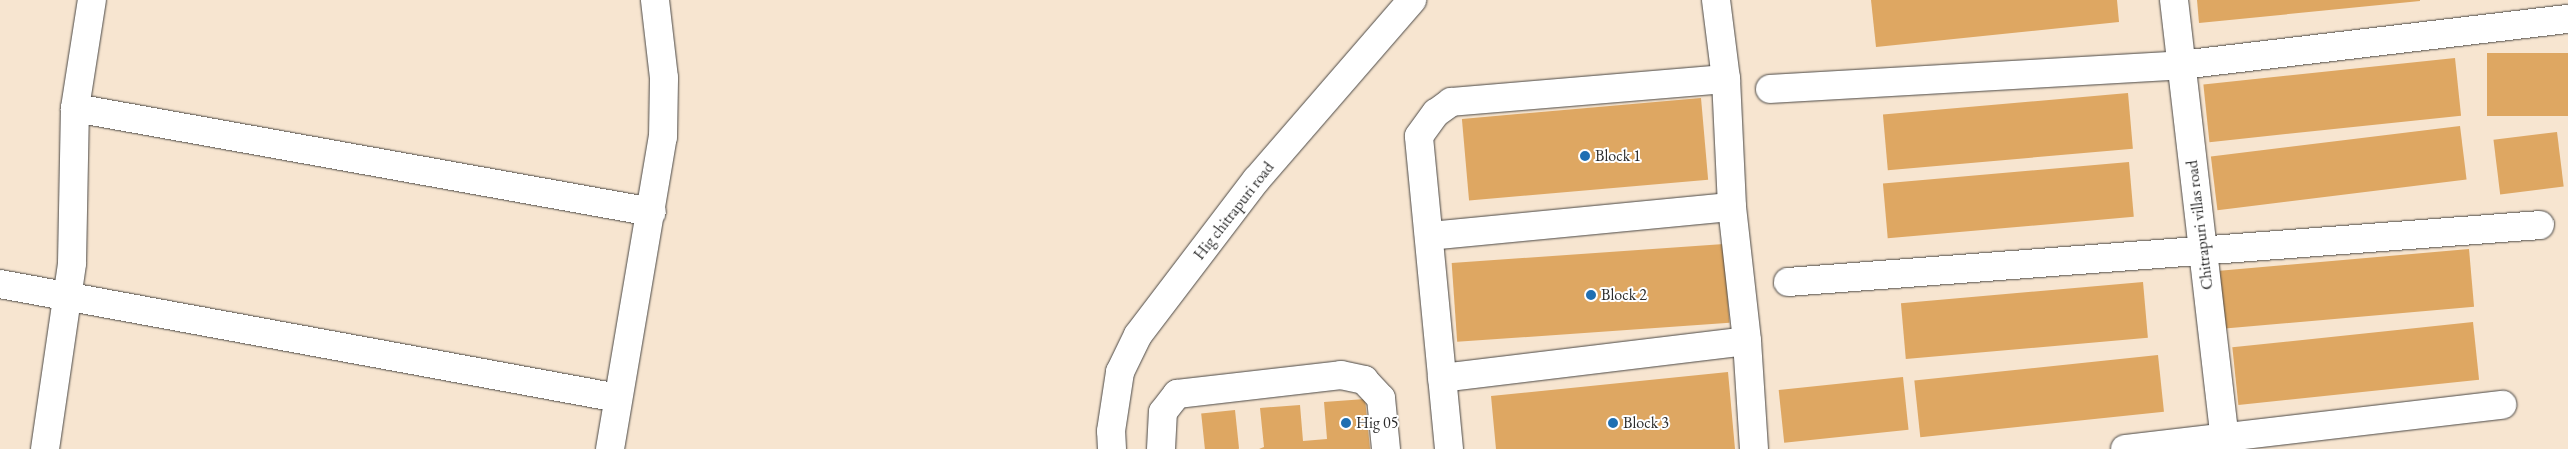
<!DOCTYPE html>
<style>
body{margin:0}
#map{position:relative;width:2568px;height:449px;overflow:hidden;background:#f7e5d0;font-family:"EB Garamond",serif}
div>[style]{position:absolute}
.building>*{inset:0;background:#dea762;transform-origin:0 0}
.roads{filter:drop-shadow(0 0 1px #4a4744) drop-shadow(0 0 1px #4a4744)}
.minor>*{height:28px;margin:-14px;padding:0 14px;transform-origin:14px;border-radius:14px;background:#fff}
.dots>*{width:14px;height:14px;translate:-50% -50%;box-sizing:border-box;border:2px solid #fff;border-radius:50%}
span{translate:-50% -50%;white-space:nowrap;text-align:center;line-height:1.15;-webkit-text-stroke:4px #fff;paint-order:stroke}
.poi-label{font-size:16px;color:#2b2b2b}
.left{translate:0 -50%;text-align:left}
.street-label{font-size:16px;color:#2b2b2b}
</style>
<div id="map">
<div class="building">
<div style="clip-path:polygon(1871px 0,2117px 0,2119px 22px,1876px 47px)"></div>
<div style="clip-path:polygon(2197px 0,2420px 0,2420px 1px,2199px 23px)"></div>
<div style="left:2568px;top:53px;width:63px;height:81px;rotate:90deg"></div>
<div style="left:2455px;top:58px;width:58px;height:253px;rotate:84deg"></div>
<div style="left:2128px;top:93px;width:56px;height:246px;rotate:85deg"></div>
<div style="left:1701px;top:98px;width:82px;height:240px;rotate:85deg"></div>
<div style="left:2460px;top:126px;width:54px;height:251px;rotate:83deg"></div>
<div style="left:2557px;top:132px;width:55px;height:64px;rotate:83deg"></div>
<div style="left:2129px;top:162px;width:55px;height:247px;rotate:85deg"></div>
<div style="left:1724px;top:244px;width:79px;height:273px;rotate:86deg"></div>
<div style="left:2469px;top:249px;width:58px;height:250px;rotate:85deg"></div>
<div style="left:2143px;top:282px;width:56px;height:243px;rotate:85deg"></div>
<div style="left:2473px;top:322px;width:58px;height:242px;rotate:84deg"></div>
<div style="left:2158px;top:355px;width:57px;height:245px;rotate:84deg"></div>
<div style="clip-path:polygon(1728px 372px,1735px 449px,1496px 449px,1491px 396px)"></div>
<div style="left:1903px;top:377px;width:53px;height:125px;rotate:84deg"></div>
<div style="clip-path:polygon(1365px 399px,1370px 449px,1259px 449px,1264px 447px,1260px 408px,1300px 405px,1303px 441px,1327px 439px,1324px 402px)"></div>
<div style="left:1235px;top:410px;width:39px;height:34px;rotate:84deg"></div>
</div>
<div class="roads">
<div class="minor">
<div style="left:1716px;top:0;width:80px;rotate:82.8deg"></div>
<div style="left:1726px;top:79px;width:128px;rotate:87.3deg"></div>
<div style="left:1732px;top:207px;width:135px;rotate:83.6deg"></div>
<div style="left:1747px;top:341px;width:108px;rotate:86.3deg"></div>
<div style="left:2174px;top:0;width:452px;rotate:83.4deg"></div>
<div style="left:1770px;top:89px;width:412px;rotate:-3.3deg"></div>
<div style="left:2181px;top:65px;width:390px;rotate:-6.8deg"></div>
<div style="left:75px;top:108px;width:586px;rotate:10.22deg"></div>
<div style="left:1429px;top:236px;width:304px;rotate:-5.5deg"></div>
<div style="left:1788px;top:282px;width:754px;rotate:-4.33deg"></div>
<div style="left:0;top:284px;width:628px;rotate:10.45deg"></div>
<div style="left:1442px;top:378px;width:307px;rotate:-6.9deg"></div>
<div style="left:45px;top:449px;width:188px;rotate:-81.7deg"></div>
<div style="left:72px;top:263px;width:155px;rotate:-88.9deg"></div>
<div style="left:75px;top:108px;width:109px;rotate:-81.1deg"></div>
<div style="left:610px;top:449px;width:316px;rotate:-80.4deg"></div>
<div style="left:663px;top:137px;width:59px;rotate:-89deg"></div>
<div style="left:664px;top:78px;width:79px;rotate:-96.6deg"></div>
<div style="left:1112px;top:449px;width:18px;rotate:-93deg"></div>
<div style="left:1111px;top:431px;width:60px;rotate:-81.3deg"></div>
<div style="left:1120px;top:372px;width:41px;rotate:-64.1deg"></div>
<div style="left:1138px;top:335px;width:196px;rotate:-52.7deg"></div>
<div style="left:1257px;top:179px;width:237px;rotate:-49.1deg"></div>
<div style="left:1161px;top:449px;width:37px;rotate:-87deg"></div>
<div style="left:1163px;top:412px;width:23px;rotate:-52deg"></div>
<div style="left:1177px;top:394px;width:165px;rotate:-6.6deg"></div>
<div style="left:1341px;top:375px;width:24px;rotate:12deg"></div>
<div style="left:1364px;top:380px;width:25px;rotate:47deg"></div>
<div style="left:1381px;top:398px;width:51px;rotate:84.4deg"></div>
<div style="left:1449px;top:449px;width:314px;rotate:-95.5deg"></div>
<div style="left:1419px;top:136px;width:29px;rotate:-54deg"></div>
<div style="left:1436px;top:113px;width:19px;rotate:-36deg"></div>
<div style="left:1451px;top:102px;width:276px;rotate:-4.8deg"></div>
<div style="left:2125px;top:449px;width:380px;rotate:-6.7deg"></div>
</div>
</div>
<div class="dots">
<div style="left:1585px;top:156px;background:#1f6fb2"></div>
<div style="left:1591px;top:295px;background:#1f6fb2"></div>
<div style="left:1346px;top:423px;background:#1f6fb2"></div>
<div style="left:1613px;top:423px;background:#1f6fb2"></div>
</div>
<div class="poi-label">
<span class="left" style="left:1595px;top:156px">Block 1</span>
<span class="left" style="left:1601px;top:295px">Block 2</span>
<span class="left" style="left:1356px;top:423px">Hig 05</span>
<span class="left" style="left:1623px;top:423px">Block 3</span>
</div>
<div class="street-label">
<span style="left:1234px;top:211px;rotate:-52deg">Hig chitrapuri road</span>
<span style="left:2200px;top:225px;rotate:-97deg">Chitrapuri villas road</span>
</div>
</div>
